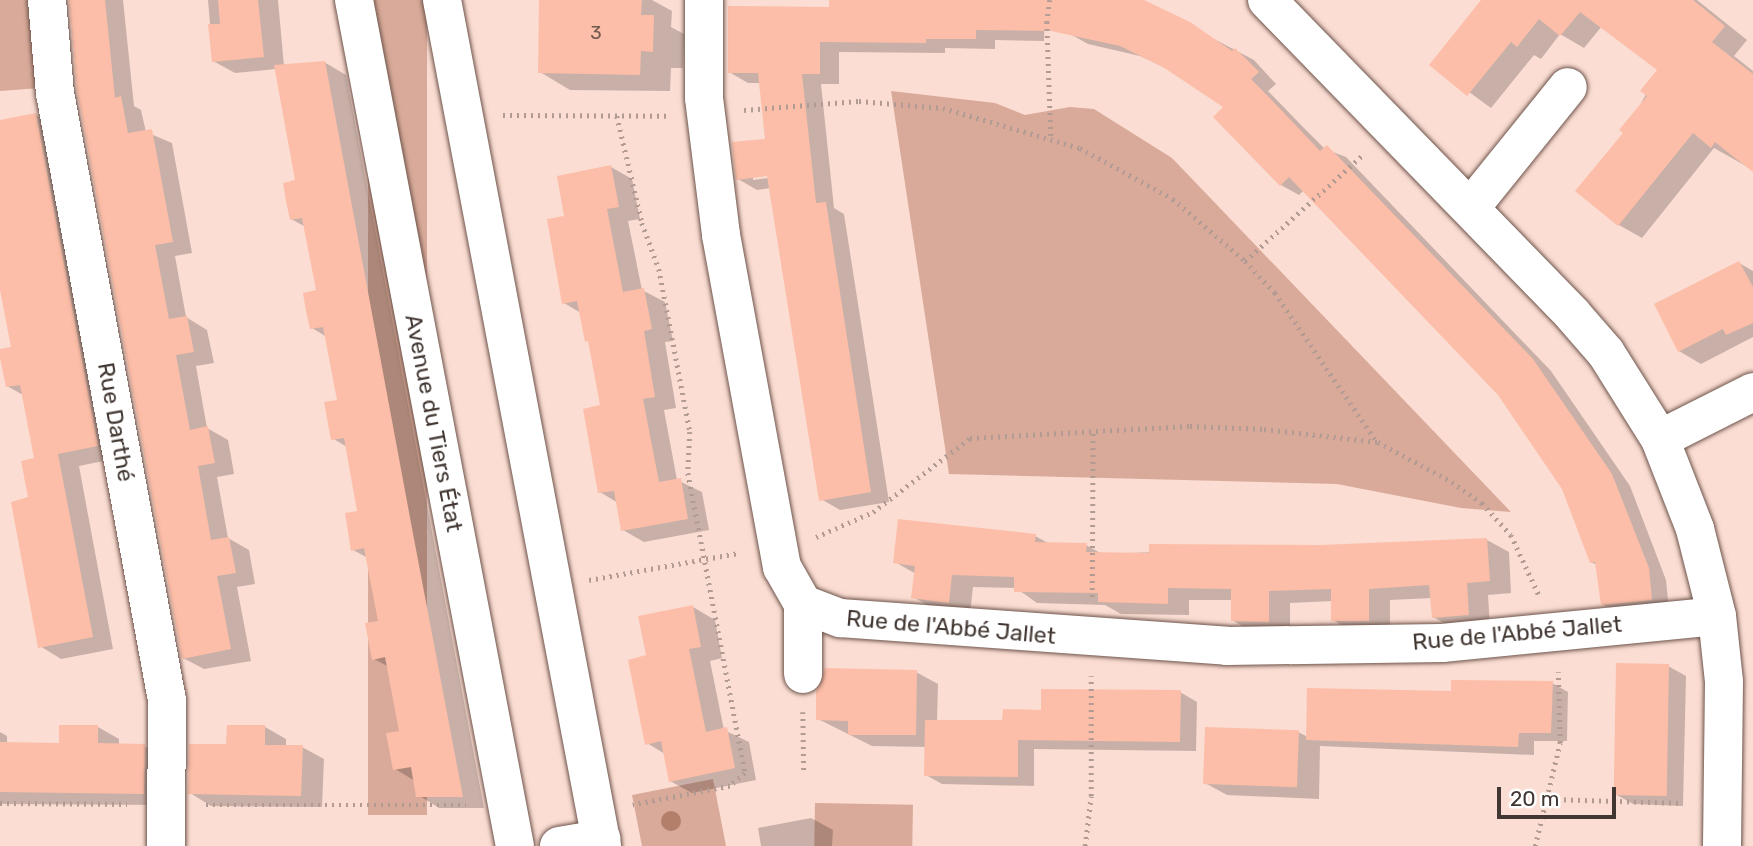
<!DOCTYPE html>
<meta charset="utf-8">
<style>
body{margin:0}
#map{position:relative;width:1753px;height:846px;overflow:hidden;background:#fbddd3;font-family:Rubik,sans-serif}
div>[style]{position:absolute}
.green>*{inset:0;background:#d9aa99;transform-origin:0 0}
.shadow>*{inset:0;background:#0003}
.building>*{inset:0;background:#fcbea8;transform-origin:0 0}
.path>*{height:4.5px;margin-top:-2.25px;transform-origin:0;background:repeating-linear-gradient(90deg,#b29b93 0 2px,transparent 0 7px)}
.roads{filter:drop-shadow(0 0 2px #6d544b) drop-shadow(0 0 2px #6d544b)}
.minor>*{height:38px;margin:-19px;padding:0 19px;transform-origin:19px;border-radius:19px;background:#fff}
.trees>*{width:20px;height:20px;margin:-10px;border-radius:50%;background:#b37e6a}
span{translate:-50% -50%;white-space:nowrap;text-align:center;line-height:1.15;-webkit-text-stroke:7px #fff;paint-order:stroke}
.number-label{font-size:19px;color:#70584f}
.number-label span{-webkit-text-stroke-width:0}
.street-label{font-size:23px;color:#413631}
.scale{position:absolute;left:1497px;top:787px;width:119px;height:32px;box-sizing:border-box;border:4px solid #413631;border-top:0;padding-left:9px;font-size:21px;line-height:24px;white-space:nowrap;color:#413631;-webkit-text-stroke:5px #fff;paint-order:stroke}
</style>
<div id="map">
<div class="green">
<div style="clip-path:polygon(0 0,32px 0,40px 88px,0 91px)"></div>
<div style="left:368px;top:0;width:59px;height:815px"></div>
<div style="clip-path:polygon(891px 91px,995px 103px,1025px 115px,1070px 107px,1094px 109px,1172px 158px,1511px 512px,1461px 508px,1337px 484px,949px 474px)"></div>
<div style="clip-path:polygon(713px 779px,726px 846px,642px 846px,632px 795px)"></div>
<div style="left:815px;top:803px;width:98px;height:43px;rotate:1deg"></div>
</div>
<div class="shadow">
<div style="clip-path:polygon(71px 0,123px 0,134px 106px,141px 110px,146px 132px,172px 143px,192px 253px,175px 256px,186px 317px,207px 330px,214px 363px,196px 366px,207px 428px,228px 440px,231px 456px,234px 474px,217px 477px,228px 538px,249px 550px,255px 584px,237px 587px,251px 661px,204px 669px,183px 658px)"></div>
<div style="clip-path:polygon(208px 0,278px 0,284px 66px,324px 62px,346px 75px,484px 808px,439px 808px,418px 795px,415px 781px,395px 769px,401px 732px,389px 667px,374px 659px,380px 622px,368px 558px,353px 550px,359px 512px,347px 447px,332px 438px,339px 401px,327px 337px,312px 328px,318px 291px,304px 226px,291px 219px,297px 181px,276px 69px,235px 73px,213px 61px)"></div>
<div style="clip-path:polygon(541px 0,652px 0,672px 11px,671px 27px,684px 34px,683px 68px,671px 68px,670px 91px,570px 90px,540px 72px)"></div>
<div style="clip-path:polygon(evenodd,831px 0,1045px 0,1044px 41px,995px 40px,995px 49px,945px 48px,945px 53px,839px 52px,839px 84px,821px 84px,834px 208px,844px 214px,889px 502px,840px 510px,821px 499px,771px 188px,757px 190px,738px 179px,767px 140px,761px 83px,748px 83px,729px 72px,831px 8px,831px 0,776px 173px,776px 177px,753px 180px,753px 176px,776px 173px)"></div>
<div style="clip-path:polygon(1078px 0,1140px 0,1254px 60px,1276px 84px,1268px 91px,1303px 127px,1325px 149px,1346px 157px,1551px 371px,1630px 486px,1666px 580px,1669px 610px,1620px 615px,1602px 604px,1597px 565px,1591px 562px,1564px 488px,1499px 394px,1304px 190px,1299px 195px,1281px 185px,1226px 107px,1174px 72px,1140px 56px,1088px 44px,1070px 34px)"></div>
<div style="clip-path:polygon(1483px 0,1697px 0,1747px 40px,1734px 56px,1753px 71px,1753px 170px,1714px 148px,1642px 238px,1619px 225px,1578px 191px,1625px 132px,1660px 69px,1602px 26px,1584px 48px,1560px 34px,1541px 59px,1534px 55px,1491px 108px,1432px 65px)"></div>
<div style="clip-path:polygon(36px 115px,57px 127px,118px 458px,79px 466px,113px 649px,61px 659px,40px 646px,30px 498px,36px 460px,23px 395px,7px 386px,13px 349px,0 281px,0 122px)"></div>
<div style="clip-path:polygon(611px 167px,632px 179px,640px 219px,628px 221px,642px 290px,665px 302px,673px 341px,665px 342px,676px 408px,664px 410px,677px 480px,702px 492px,709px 530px,644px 542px,623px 530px,618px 503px,600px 492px,602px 407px,590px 343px,581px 313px,564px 303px,566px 217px)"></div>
<div style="clip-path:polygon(1739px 263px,1753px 271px,1753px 337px,1701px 364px,1679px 351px)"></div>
<div style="clip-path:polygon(1035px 536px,1050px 544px,1086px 545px,1102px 554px,1487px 540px,1509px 552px,1511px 593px,1488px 595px,1490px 627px,1455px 629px,1433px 617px,1432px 598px,1390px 600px,1390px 632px,1354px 633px,1333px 620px,1333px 601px,1290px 603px,1290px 633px,1254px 633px,1232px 620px,1233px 600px,1189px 600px,1189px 615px,1121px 614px,1105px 605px,1037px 603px,1016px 588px,973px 587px,970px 614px,935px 609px,913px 597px,916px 574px,895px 562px)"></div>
<div style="clip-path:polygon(693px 607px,715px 620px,722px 658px,710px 661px,724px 730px,749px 742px,756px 780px,692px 793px,670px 781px,665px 754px,647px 743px,648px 657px)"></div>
<div style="clip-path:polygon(1668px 666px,1686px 676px,1683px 806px,1633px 804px,1615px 794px)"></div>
<div style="clip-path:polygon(916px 672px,938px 684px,937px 721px,1004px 722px,1043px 711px,1180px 692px,1197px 702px,1196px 751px,1034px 749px,1034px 786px,942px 784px,926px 775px,926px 747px,872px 746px,818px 719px)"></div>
<div style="clip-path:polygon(1552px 683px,1568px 692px,1567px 741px,1534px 741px,1534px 755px,1320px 746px,1319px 799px,1227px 795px,1205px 783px,1298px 732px,1308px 737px,1453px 692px)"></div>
<div style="clip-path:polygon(98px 727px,119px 739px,119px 745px,144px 746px,166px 758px,166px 805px,0 804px,0 732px,7px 736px,7px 744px,61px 745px)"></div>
<div style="clip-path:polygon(265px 727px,286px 739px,286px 747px,302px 747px,324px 759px,322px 807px,211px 806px,190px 793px,228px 746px)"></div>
<div style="clip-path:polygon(811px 818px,833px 830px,832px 846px,761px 846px,758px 828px)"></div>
</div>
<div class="building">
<div style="clip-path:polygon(69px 0,105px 0,115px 98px,121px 96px,128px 133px,152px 129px,173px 242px,155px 245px,169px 319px,187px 316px,194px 352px,176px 355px,190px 430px,208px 426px,211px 443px,215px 463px,198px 466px,211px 540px,229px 537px,236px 573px,217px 576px,231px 649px,182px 659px,77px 90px)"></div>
<div style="clip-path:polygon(218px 0,258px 0,264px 57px,212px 62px,208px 24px,220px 24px)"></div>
<div style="clip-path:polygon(539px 0,642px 0,641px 15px,654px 15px,653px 52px,641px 51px,640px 75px,538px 73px)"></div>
<div style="clip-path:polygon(829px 0,1144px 0,1190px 22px,1232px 51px,1235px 48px,1259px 72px,1251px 79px,1285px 114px,1320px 151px,1327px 145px,1533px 359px,1612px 474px,1649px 568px,1652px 600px,1601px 605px,1595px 562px,1590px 563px,1562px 489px,1498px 395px,1289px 177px,1280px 186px,1213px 117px,1223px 107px,1163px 67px,1120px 46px,1051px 31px,976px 30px,976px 39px,926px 39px,926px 43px,820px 42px,820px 74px,802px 74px,816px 203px,826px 202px,871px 492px,819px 501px,767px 176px,736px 180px,732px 142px,765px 139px,758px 73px,728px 73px,728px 6px,829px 7px)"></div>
<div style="clip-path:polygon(1481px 0,1693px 0,1725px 26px,1712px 42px,1753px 74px,1753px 172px,1715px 142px,1711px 148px,1693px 133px,1618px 226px,1575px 191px,1623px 133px,1619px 130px,1647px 96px,1640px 91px,1657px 70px,1580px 12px,1560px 36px,1539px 19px,1517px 47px,1511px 42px,1467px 96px,1429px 65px)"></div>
<div style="clip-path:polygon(325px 61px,414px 539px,463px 797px,416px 797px,411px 767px,393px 770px,386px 733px,399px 731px,385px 657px,372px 660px,365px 623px,378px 621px,364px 548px,351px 551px,345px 513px,357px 511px,344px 438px,331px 440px,324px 402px,337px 400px,323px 327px,310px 329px,306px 311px,303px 293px,316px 290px,302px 218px,290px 220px,286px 201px,283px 183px,295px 180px,274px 65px)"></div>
<div style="clip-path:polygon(36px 113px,98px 446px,58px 454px,93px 637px,38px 648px,11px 502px,28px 497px,21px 461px,34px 458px,20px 385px,6px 387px,0 358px,0 349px,11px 347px,0 290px,0 120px)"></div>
<div style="clip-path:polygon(611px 165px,619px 207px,607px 209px,623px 292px,644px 288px,652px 329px,644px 331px,655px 397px,643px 399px,659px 482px,681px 478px,688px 519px,621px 531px,614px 491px,598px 493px,583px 409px,600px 405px,588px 341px,585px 342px,577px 301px,562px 304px,547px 219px,564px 216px,557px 176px)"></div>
<div style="clip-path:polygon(1739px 261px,1753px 287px,1753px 323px,1726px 335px,1723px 329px,1678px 352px,1654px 304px)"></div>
<div style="clip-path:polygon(898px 519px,1036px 534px,1035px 542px,1087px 543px,1086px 552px,1149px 553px,1149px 544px,1321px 545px,1487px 538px,1490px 581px,1467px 583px,1469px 615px,1432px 618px,1429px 585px,1369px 589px,1369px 621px,1331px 621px,1331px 589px,1269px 591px,1269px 622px,1231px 621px,1231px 589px,1168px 588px,1168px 604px,1098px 602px,1098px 593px,1014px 592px,1014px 577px,952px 575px,949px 603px,911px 598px,915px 566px,893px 563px)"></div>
<div style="clip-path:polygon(693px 605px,701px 647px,689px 649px,706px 732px,727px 727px,735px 768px,669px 782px,661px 741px,645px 745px,628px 660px,646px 655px,638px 616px)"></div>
<div style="left:1616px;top:663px;width:53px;height:132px;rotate:1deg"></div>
<div style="clip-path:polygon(825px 668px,917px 670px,916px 735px,848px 735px,848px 721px,816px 720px,816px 691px)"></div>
<div style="clip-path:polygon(1451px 680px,1553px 681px,1551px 733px,1519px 733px,1518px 747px,1306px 740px,1307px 688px,1451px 691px)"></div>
<div style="clip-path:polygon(1041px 689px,1181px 690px,1180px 742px,1018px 740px,1018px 777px,924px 776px,925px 720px,1002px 720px,1003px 709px,1041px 710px)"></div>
<div style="clip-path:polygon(59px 725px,98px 725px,98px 743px,145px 744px,144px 794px,0 792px,0 742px,59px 743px)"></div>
<div style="clip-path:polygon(227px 725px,265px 725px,265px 745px,303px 745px,301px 796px,188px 794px,189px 744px,226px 744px)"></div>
<div style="left:1205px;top:727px;width:94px;height:57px;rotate:2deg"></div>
</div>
<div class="path">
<div style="left:1050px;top:0;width:22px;rotate:98deg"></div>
<div style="left:1047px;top:22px;width:114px;rotate:88deg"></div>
<div style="left:744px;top:110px;width:115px;rotate:-4.5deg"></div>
<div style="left:859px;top:101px;width:84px;rotate:4.8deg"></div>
<div style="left:943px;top:108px;width:143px;rotate:16.3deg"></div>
<div style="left:1080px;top:148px;width:106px;rotate:28.7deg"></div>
<div style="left:1173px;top:199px;width:95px;rotate:40.7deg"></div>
<div style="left:1245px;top:261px;width:44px;rotate:46.8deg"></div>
<div style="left:1275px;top:293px;width:181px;rotate:55.6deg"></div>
<div style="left:503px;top:115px;width:166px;rotate:0.3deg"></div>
<div style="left:617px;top:116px;width:110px;rotate:76.8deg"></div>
<div style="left:642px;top:223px;width:49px;rotate:69.7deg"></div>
<div style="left:659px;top:269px;width:166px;rotate:79.2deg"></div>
<div style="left:690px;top:432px;width:41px;rotate:92.8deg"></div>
<div style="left:688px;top:473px;width:305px;rotate:79.2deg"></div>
<div style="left:745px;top:773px;width:20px;rotate:139deg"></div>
<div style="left:730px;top:786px;width:99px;rotate:168.9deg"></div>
<div style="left:1245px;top:261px;width:160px;rotate:-42deg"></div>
<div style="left:816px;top:537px;width:62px;rotate:-23.7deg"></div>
<div style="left:873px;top:512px;width:122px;rotate:-37.3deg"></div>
<div style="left:970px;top:438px;width:220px;rotate:-3.1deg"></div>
<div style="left:1190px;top:426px;width:74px;rotate:2.3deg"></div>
<div style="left:1264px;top:429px;width:115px;rotate:6.5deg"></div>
<div style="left:1378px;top:442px;width:84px;rotate:28.4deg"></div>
<div style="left:1452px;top:482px;width:37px;rotate:35deg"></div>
<div style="left:1482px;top:503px;width:43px;rotate:47.8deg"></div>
<div style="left:1511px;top:535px;width:66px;rotate:65deg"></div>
<div style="left:589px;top:580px;width:152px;rotate:-10.2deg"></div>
<div style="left:1092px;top:597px;width:167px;rotate:-89.7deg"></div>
<div style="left:803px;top:712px;width:62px;rotate:89.1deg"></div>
<div style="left:1550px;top:799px;width:133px;rotate:1.7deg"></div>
<div style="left:0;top:803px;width:127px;rotate:0.5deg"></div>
<div style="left:206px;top:805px;width:260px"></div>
<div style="left:1085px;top:846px;width:50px;rotate:-83.2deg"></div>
<div style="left:1091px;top:796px;width:120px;rotate:-90deg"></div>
<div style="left:1535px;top:846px;width:106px;rotate:-76.4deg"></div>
<div style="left:1560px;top:743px;width:71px;rotate:-91.6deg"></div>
</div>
<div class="roads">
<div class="minor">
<div style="left:47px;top:0;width:93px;rotate:85.1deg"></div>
<div style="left:55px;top:93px;width:617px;rotate:79.55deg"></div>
<div style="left:167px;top:700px;width:146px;rotate:90.4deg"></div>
<div style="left:354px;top:0;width:861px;rotate:79.23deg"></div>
<div style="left:442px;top:0;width:861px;rotate:79.29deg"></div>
<div style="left:704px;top:0;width:98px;rotate:90deg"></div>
<div style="left:704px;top:98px;width:138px;rotate:82.9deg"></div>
<div style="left:721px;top:235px;width:338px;rotate:79.6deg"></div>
<div style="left:782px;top:567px;width:43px;rotate:60.4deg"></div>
<div style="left:803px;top:604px;width:40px;rotate:21deg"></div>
<div style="left:840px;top:618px;width:388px;rotate:4.1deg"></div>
<div style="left:1227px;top:646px;width:215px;rotate:-0.8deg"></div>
<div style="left:1442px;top:643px;width:276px;rotate:-5.6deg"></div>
<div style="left:1267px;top:0;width:439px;rotate:45.8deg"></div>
<div style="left:1573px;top:315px;width:50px;rotate:49deg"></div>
<div style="left:1606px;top:353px;width:102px;rotate:57.9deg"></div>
<div style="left:1660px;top:439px;width:97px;rotate:68.7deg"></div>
<div style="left:1695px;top:529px;width:90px;rotate:75.8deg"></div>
<div style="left:1717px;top:616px;width:66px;rotate:83.9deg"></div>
<div style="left:1724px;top:682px;width:164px;rotate:90.7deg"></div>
<div style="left:1471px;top:207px;width:154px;rotate:-51.1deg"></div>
<div style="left:1660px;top:439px;width:104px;rotate:-26.8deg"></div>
<div style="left:803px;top:604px;width:70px;rotate:90deg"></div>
<div style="left:559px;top:846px;width:43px;rotate:-9.5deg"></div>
</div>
</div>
<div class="trees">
<div style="left:671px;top:821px"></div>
</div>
<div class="number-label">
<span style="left:596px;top:33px">3</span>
</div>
<div class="street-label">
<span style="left:116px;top:422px;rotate:80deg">Rue Darthé</span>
<span style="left:434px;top:423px;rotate:79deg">Avenue du Tiers État</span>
<span style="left:951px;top:627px;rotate:5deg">Rue de l'Abbé Jallet</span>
<span style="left:1517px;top:633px;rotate:-5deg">Rue de l'Abbé Jallet</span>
</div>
<div class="scale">20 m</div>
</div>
